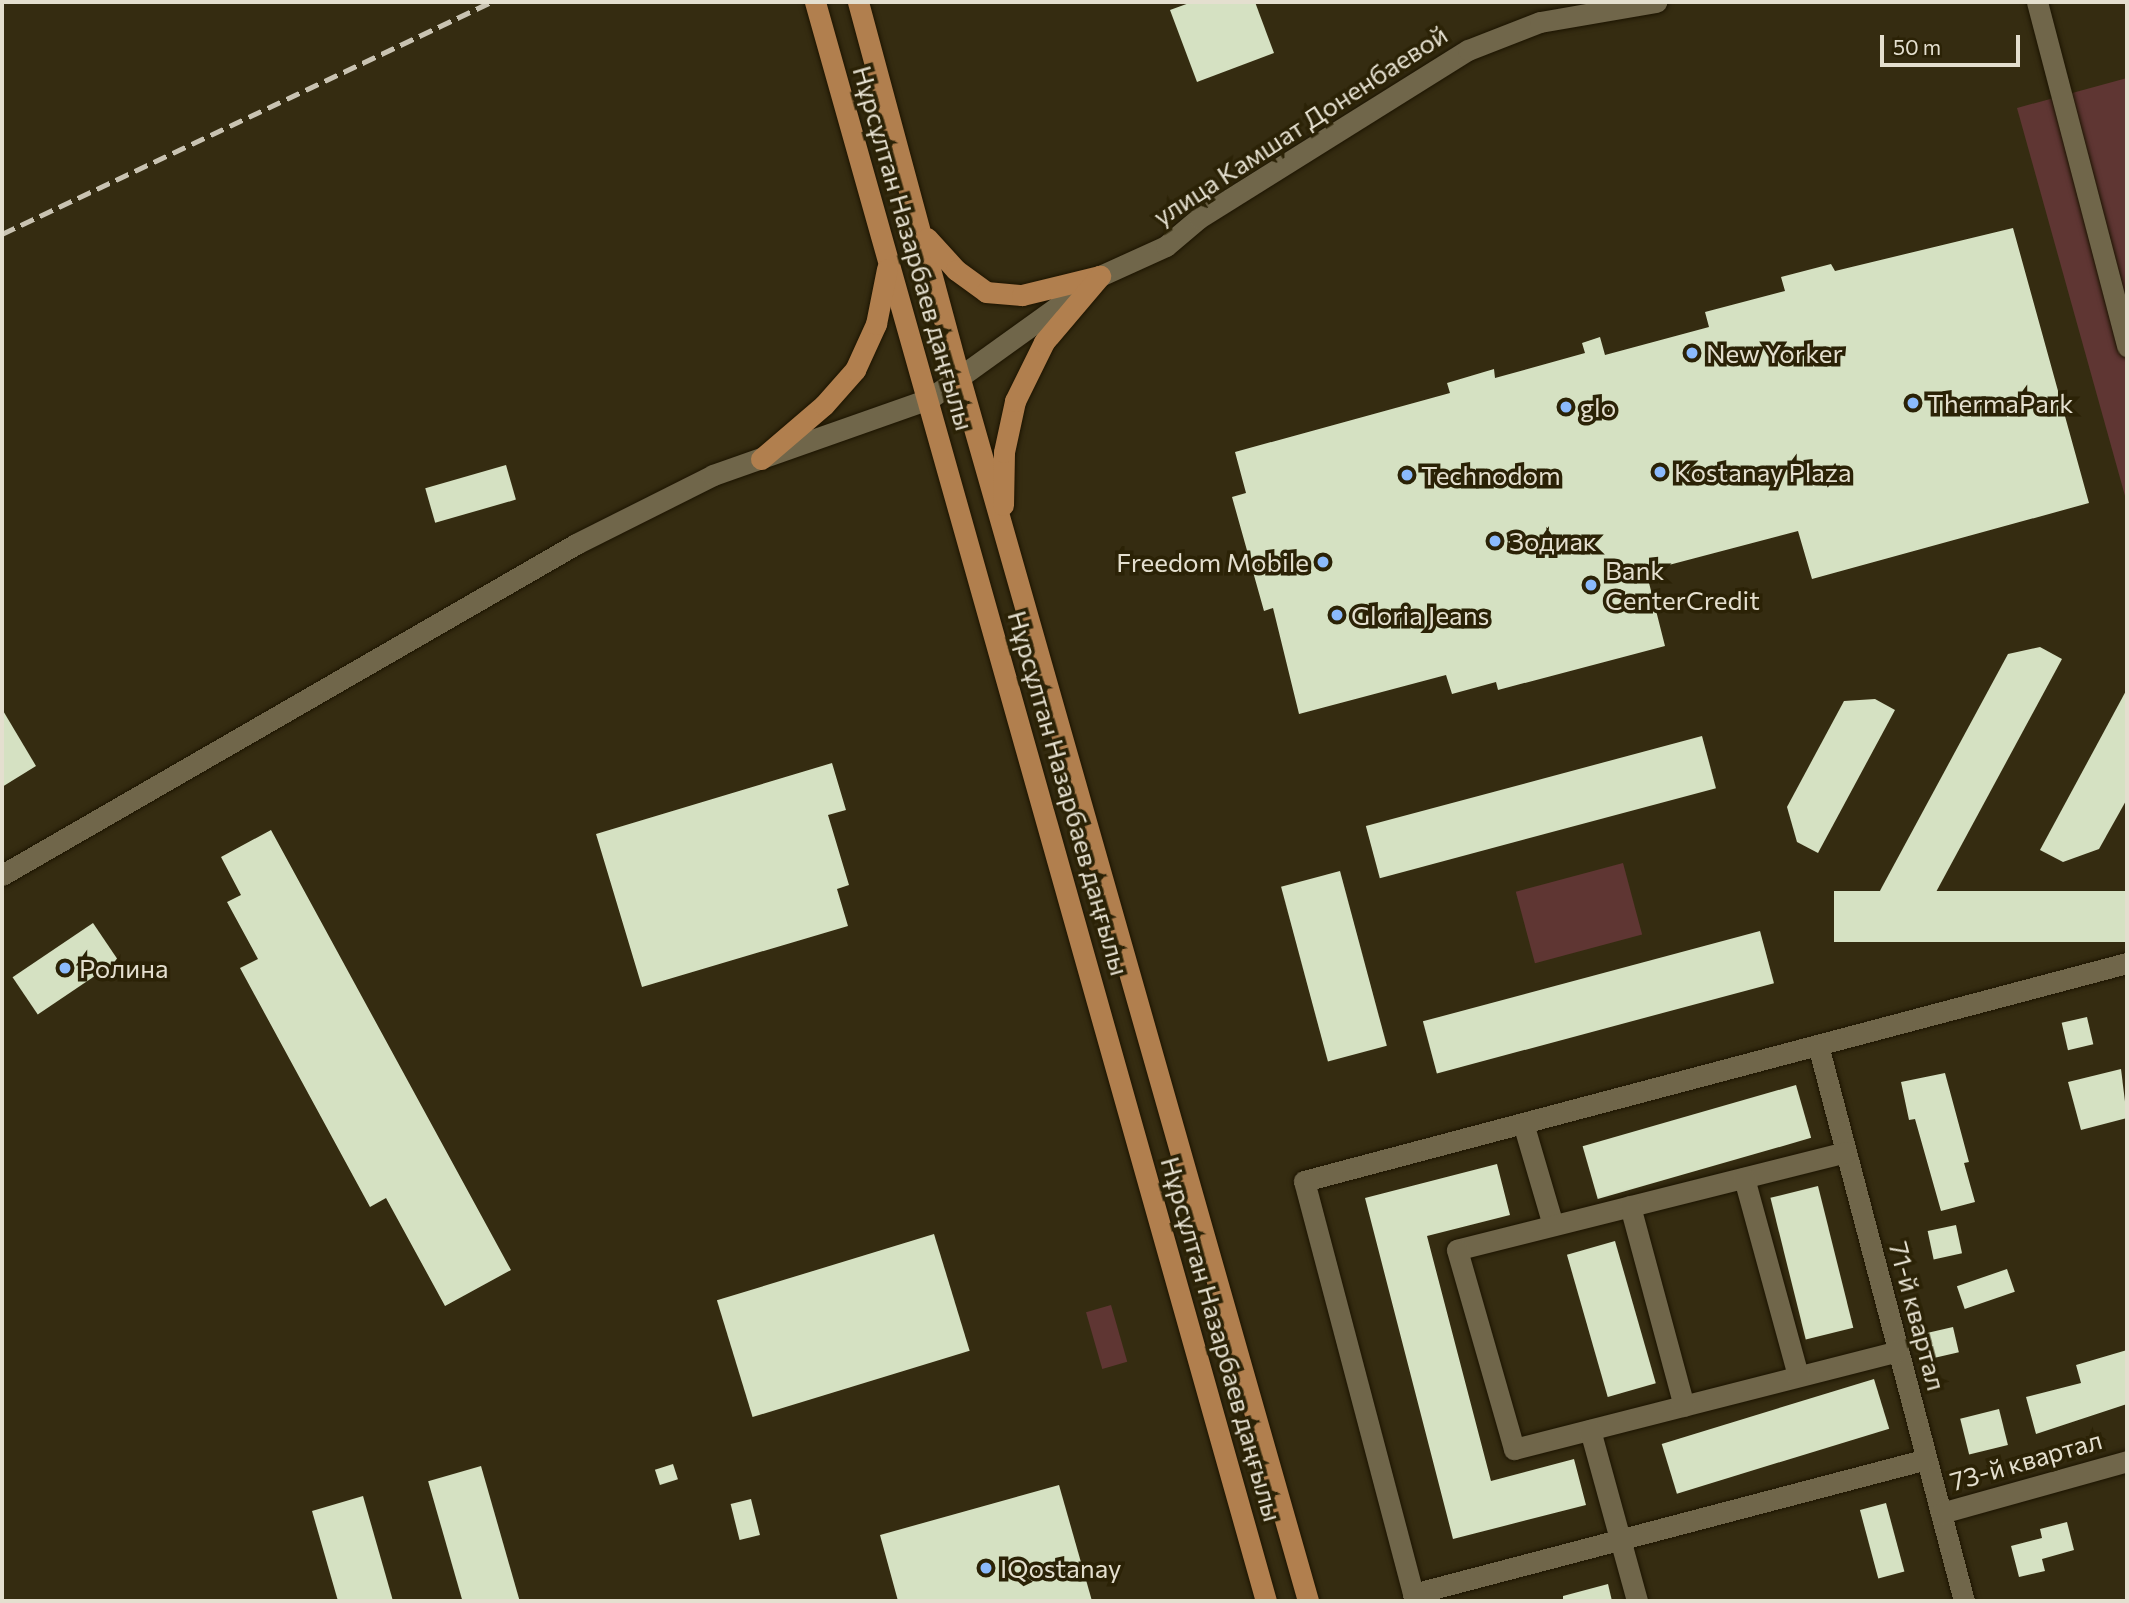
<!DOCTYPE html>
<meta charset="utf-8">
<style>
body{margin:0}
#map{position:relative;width:2129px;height:1603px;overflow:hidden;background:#352c11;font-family:Commissioner,sans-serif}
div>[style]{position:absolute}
.green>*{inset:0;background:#5f3633;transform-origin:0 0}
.building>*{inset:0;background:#d5e1c2;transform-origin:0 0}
.roads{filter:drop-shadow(0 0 2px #1c1400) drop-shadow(0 0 2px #1c1400)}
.street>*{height:21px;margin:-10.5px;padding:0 10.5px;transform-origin:10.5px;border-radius:10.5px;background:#70664a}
.secondary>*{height:21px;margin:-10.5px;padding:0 10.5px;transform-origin:10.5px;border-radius:10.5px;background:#70664a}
.primary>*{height:21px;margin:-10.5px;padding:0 10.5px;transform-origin:10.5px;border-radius:10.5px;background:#b17f4e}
.rail>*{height:5px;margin-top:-2.5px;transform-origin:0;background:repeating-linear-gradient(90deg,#c9c3b2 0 14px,transparent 0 21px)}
.dots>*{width:19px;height:19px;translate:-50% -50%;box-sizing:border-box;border:4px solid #2b2206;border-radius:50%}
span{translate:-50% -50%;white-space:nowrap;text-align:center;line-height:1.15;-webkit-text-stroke:7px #2b2206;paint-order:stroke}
.street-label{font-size:26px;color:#e4dfcf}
.poi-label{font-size:26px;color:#e4dfcf}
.left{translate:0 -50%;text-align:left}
.right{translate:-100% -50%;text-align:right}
.frame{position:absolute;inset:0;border:4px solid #e4dfcf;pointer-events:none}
.scale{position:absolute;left:1880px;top:35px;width:140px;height:32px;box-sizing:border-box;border:4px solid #e4dfcf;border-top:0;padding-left:9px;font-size:21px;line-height:24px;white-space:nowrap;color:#e4dfcf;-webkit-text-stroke:5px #2b2206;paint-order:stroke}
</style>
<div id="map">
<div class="green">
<div style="clip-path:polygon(2127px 78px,2127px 503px,2017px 108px)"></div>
<div style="left:1623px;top:863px;width:74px;height:111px;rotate:75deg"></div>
<div style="left:1111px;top:1305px;width:59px;height:26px;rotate:74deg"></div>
</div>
<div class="building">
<div style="clip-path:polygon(1192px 2px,1255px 2px,1274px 53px,1197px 82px,1170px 10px)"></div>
<div style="clip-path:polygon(2013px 228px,2089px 503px,1812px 579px,1798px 531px,1646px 571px,1665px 646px,1498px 690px,1496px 682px,1452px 694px,1446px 675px,1299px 714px,1273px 608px,1264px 611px,1232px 497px,1246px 493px,1235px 452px,1450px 393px,1447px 383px,1494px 369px,1495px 378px,1585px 353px,1582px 343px,1600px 337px,1605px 355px,1709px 327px,1705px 312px,1785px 291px,1781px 277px,1831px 264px,1835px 271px)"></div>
<div style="left:506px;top:465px;width:36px;height:84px;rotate:74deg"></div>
<div style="clip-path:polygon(2040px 647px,2062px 659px,1929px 905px,1896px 911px,1875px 900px,2008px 654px)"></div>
<div style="clip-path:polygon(2127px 689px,2127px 799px,2099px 849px,2063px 862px,2040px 850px)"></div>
<div style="clip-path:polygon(1875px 699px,1895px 710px,1818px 853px,1797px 842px,1787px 807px,1844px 701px)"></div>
<div style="clip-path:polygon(2px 709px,36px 766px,2px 787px)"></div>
<div style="left:1702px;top:736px;width:54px;height:348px;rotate:75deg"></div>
<div style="clip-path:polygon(832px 763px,846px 810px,828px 815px,849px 885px,837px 889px,848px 926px,642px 987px,596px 834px)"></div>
<div style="clip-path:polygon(271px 830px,511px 1270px,445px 1306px,386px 1198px,370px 1207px,240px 968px,258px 959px,227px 902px,241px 895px,221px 857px)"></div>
<div style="left:1340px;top:871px;width:181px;height:61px;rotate:75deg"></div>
<div style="left:2127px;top:891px;width:51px;height:293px;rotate:90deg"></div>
<div style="left:93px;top:923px;width:45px;height:97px;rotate:56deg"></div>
<div style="left:1760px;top:931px;width:54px;height:349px;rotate:75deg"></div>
<div style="left:2087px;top:1017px;width:28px;height:26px;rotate:77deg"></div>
<div style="clip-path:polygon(2121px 1069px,2127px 1118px,2081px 1130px,2068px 1082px)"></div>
<div style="clip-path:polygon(1945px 1073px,1969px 1162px,1964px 1163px,1975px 1202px,1941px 1211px,1915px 1119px,1909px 1120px,1901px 1082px)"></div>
<div style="left:1796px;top:1085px;width:55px;height:222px;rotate:74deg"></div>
<div style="clip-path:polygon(1497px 1164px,1510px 1215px,1427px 1236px,1491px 1481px,1574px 1459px,1586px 1505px,1453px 1539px,1365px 1198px)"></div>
<div style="left:1818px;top:1186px;width:146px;height:49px;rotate:76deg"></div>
<div style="left:1956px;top:1225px;width:29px;height:29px;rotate:78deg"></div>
<div style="left:934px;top:1234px;width:122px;height:227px;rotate:73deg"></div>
<div style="left:1615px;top:1241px;width:148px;height:50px;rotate:74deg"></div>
<div style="left:2007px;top:1269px;width:24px;height:53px;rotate:71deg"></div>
<div style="left:1953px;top:1327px;width:26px;height:29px;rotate:77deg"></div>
<div style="clip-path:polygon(2127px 1350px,2127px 1404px,2036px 1434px,2026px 1397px,2081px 1383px,2076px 1365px)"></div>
<div style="left:1874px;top:1379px;width:52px;height:222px;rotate:73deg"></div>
<div style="left:1999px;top:1409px;width:37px;height:40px;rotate:76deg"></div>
<div style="left:673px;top:1464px;width:16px;height:19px;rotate:72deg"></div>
<div style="left:481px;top:1466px;width:141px;height:55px;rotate:74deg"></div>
<div style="clip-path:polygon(1059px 1485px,1092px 1601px,898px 1601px,880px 1535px)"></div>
<div style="clip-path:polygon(363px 1496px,393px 1601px,338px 1601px,312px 1511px)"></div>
<div style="left:751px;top:1499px;width:37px;height:21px;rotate:76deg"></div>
<div style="left:1886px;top:1503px;width:71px;height:27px;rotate:75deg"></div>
<div style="clip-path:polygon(2067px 1522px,2074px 1550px,2042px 1559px,2045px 1571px,2019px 1577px,2011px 1546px,2042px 1538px,2040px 1529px)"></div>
<div style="clip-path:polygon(1608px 1584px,1612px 1601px,1563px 1601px,1563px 1596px)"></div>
</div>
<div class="roads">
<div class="street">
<div style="left:2037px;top:2px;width:356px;rotate:75.3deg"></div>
<div style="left:1818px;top:1045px;width:575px;rotate:75.29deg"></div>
<div style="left:1523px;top:1123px;width:106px;rotate:73.6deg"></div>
<div style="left:1846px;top:1152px;width:401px;rotate:165.9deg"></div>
<div style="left:1457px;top:1250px;width:207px;rotate:74deg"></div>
<div style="left:1514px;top:1449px;width:396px;rotate:-14.3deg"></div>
<div style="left:1744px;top:1178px;width:205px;rotate:74.7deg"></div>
<div style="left:1630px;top:1206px;width:207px;rotate:74.9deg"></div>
<div style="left:1590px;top:1430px;width:177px;rotate:74.6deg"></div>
<div style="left:1941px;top:1513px;width:193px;rotate:-15.6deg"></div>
<div style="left:1413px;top:1594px;width:531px;rotate:-14.72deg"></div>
<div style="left:1415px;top:1601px;width:434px;rotate:-104.8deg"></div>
<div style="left:1304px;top:1181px;width:851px;rotate:-14.84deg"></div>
</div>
<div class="secondary">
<div style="left:2px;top:875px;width:663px;rotate:-29.97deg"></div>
<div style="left:576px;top:544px;width:153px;rotate:-26.7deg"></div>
<div style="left:713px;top:475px;width:229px;rotate:-19.4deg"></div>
<div style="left:929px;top:399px;width:211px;rotate:-35.7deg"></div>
<div style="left:1100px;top:276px;width:72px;rotate:-24.4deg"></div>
<div style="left:1166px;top:246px;width:43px;rotate:-40.3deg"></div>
<div style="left:1199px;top:218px;width:317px;rotate:-32deg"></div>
<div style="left:1468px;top:50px;width:77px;rotate:-21.3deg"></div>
<div style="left:1540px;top:22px;width:118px;rotate:-9.8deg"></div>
</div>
<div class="primary">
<div style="left:815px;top:2px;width:1661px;rotate:74.25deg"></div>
<div style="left:858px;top:2px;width:391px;rotate:74.9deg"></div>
<div style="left:960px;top:379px;width:1271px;rotate:74.1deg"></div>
<div style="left:927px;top:238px;width:43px;rotate:47.8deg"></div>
<div style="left:956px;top:270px;width:37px;rotate:36deg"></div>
<div style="left:986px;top:292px;width:36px;rotate:5deg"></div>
<div style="left:1022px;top:295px;width:80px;rotate:-13.7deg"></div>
<div style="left:761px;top:459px;width:83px;rotate:-40.6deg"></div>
<div style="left:824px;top:405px;width:47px;rotate:-48.5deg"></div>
<div style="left:855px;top:370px;width:51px;rotate:-65.5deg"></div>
<div style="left:876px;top:324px;width:56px;rotate:-78.7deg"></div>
<div style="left:1003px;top:505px;width:53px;rotate:-88.9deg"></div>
<div style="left:1004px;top:452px;width:52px;rotate:-77.8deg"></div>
<div style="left:1015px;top:401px;width:66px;rotate:-63.8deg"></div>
<div style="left:1044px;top:342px;width:87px;rotate:-49.7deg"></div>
</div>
</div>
<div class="rail">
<div style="left:2px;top:234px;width:541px;rotate:-25.38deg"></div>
</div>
<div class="dots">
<div style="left:1692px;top:353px;background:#8bbafc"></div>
<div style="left:1913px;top:403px;background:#8bbafc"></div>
<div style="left:1566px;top:407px;background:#8bbafc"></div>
<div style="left:1660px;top:472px;background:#8bbafc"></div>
<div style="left:1407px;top:475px;background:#8bbafc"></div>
<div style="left:1495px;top:541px;background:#8bbafc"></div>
<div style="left:1323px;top:562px;background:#8bbafc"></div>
<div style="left:1591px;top:585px;background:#8bbafc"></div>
<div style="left:1337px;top:615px;background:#8bbafc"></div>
<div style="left:65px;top:968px;background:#8bbafc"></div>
<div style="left:986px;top:1568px;background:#8bbafc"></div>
</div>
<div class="street-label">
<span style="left:1300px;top:125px;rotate:-33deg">улица Камшат Доненбаевой</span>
<span style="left:914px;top:248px;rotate:74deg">Нұрсұлтан Назарбаев даңғылы</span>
<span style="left:1069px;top:793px;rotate:74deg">Нұрсұлтан Назарбаев даңғылы</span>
<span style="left:1918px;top:1316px;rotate:75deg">71-й квартал</span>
<span style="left:1222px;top:1339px;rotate:74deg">Нұрсұлтан Назарбаев даңғылы</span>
<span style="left:2026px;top:1460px;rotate:-16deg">73-й квартал</span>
</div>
<div class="poi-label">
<span class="left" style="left:1706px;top:353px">New Yorker</span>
<span class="left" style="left:1927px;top:403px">ThermaPark</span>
<span class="left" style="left:1580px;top:407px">glo</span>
<span class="left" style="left:1674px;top:472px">Kostanay Plaza</span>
<span class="left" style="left:1421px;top:475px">Technodom</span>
<span class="left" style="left:1509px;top:541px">Зодиак</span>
<span class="right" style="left:1309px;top:562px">Freedom Mobile</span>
<span class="left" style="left:1605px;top:585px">Bank<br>CenterCredit</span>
<span class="left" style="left:1351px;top:615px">Gloria Jeans</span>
<span class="left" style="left:79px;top:968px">Ролина</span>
<span class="left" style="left:1000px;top:1568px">IQostanay</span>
</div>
<div class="frame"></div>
<div class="scale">50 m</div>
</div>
